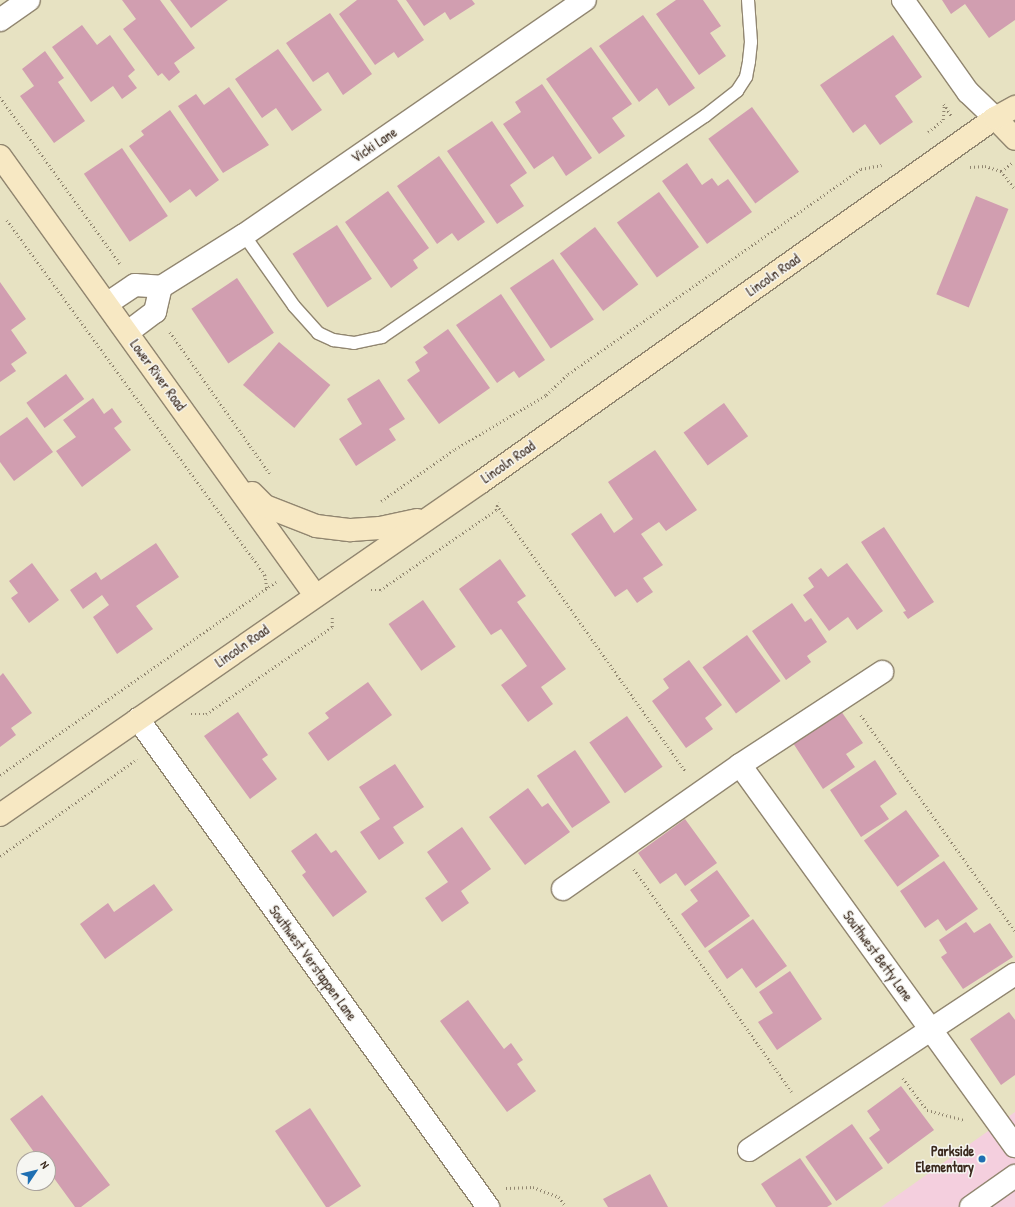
<!DOCTYPE html>
<style>
body{margin:0}
#map{position:relative;width:1015px;height:1207px;overflow:hidden;background:#e7e2c2;font-family:"Patrick Hand",sans-serif}
div>[style]{position:absolute}
.built>*{inset:0;background:#f4cfde}
.building>*{inset:0;background:#d19eb0;transform-origin:0 0}
.path>*{height:2.5px;margin-top:-1.25px;transform-origin:0;background:repeating-linear-gradient(90deg,#918670 0 1px,transparent 0 4px)}
.roads{filter:drop-shadow(1px 0 #918670) drop-shadow(-1px 0 #918670) drop-shadow(0 1px #918670) drop-shadow(0 -1px #918670)}
.lane>*{height:12px;margin:-6px;padding:0 6px;transform-origin:6px;border-radius:6px;background:#fff}
.street>*{height:22px;margin:-11px;padding:0 11px;transform-origin:11px;border-radius:11px;background:#fff}
.secondary>*{height:22px;margin:-11px;padding:0 11px;transform-origin:11px;border-radius:11px;background:#f7e8c3}
.dots>*{width:11px;height:11px;translate:-50% -50%;box-sizing:border-box;border:2px solid #f6f6f2;border-radius:50%}
span{translate:-50% -50%;white-space:nowrap;text-align:center;line-height:1.15;-webkit-text-stroke:3px #f6f6f2;paint-order:stroke}
.street-label{font-size:14px;color:#3b2a1e}
.poi-label{font-size:14px;color:#3b2a1e;font-weight:700}
.right{translate:-100% -50%;text-align:right}
.north{position:absolute;left:16px;top:1151px;width:40px;height:40px;box-sizing:border-box;background:#f6f6f2;border:1px solid #aba49d;border-radius:50%;rotate:55deg;font-size:11px;font-weight:700;line-height:16px;text-align:center;color:#3b2a1e}
.north::after{content:'';display:block;margin:auto;width:14px;height:18px;background:#1f6fb2;clip-path:polygon(50% 0,100% 100%,50% 72%,0 100%)}
</style>
<div id="map">
<div class="built">
<i style="clip-path:polygon(1015px 1112px,1015px 1207px,881px 1207px)"></i>
</div>
<div class="building">
<i style="clip-path:polygon(122px 0,160px 0,195px 48px,174px 63px,180px 72px,169px 81px,162px 73px,158px 76px,123px 29px,136px 19px)"></i>
<i style="clip-path:polygon(170px 0,228px 0,191px 28px)"></i>
<i style="clip-path:polygon(357px 0,397px 0,424px 40px,398px 58px,394px 52px,375px 65px,339px 14px)"></i>
<i style="clip-path:polygon(406px 0,472px 0,475px 4px,450px 20px,445px 12px,424px 26px)"></i>
<i style="clip-path:polygon(676px 0,703px 0,721px 26px,710px 33px,726px 56px,699px 75px,656px 14px)"></i>
<i style="clip-path:polygon(942px 0,1015px 0,1015px 20px,989px 38px,965px 4px,951px 14px)"></i>
<i style="clip-path:polygon(330px 13px,372px 74px,343px 95px,328px 72px,313px 82px,286px 43px)"></i>
<i style="clip-path:polygon(643px 15px,695px 88px,669px 106px,657px 88px,639px 102px,599px 46px)"></i>
<i style="clip-path:polygon(82px 25px,97px 45px,110px 35px,135px 70px,128px 76px,137px 88px,122px 99px,113px 86px,91px 102px,52px 47px)"></i>
<i style="clip-path:polygon(893px 35px,922px 77px,895px 96px,913px 122px,880px 145px,865px 124px,853px 133px,820px 85px)"></i>
<i style="clip-path:polygon(591px 47px,632px 104px,612px 118px,625px 136px,599px 154px,546px 79px)"></i>
<i style="clip-path:polygon(278px 49px,322px 110px,292px 131px,276px 108px,262px 118px,235px 79px)"></i>
<i style="clip-path:polygon(45px 51px,64px 78px,58px 82px,85px 121px,54px 143px,20px 96px,34px 86px,22px 69px)"></i>
<i style="clip-path:polygon(542px 84px,592px 158px,566px 176px,553px 156px,534px 169px,503px 124px,521px 112px,515px 102px)"></i>
<i style="clip-path:polygon(229px 87px,269px 145px,223px 173px,178px 106px,196px 94px,204px 105px)"></i>
<i style="left:752px;top:107px;width:80px;height:54px;rotate:54deg"></i>
<i style="clip-path:polygon(170px 110px,219px 180px,196px 197px,190px 189px,170px 203px,129px 146px,144px 135px,141px 131px)"></i>
<i style="clip-path:polygon(492px 121px,527px 173px,510px 185px,524px 206px,497px 224px,447px 151px)"></i>
<i style="left:122px;top:148px;width:82px;height:46px;rotate:56deg"></i>
<i style="clip-path:polygon(439px 156px,485px 222px,458px 241px,452px 233px,437px 244px,397px 186px)"></i>
<i style="clip-path:polygon(687px 163px,702px 185px,712px 178px,718px 186px,728px 179px,752px 212px,707px 244px,662px 181px)"></i>
<i style="clip-path:polygon(388px 191px,429px 248px,413px 260px,418px 268px,391px 288px,345px 222px)"></i>
<i style="left:659px;top:192px;width:68px;height:52px;rotate:54deg"></i>
<i style="left:976px;top:196px;width:35px;height:106px;rotate:22deg"></i>
<i style="left:337px;top:225px;width:64px;height:53px;rotate:57deg"></i>
<i style="left:595px;top:227px;width:72px;height:44px;rotate:53deg"></i>
<i style="left:553px;top:259px;width:73px;height:52px;rotate:56deg"></i>
<i style="left:237px;top:278px;width:66px;height:55px;rotate:56deg"></i>
<i style="clip-path:polygon(0 282px,26px 319px,11px 330px,27px 353px,11px 364px,16px 371px,0 382px)"></i>
<i style="clip-path:polygon(501px 294px,545px 360px,519px 378px,514px 371px,497px 383px,456px 325px)"></i>
<i style="clip-path:polygon(448px 329px,490px 388px,439px 424px,407px 380px,420px 371px,415px 362px,428px 353px,423px 347px)"></i>
<i style="left:279px;top:342px;width:67px;height:56px;rotate:40deg"></i>
<i style="left:66px;top:374px;width:31px;height:49px;rotate:54deg"></i>
<i style="clip-path:polygon(379px 379px,405px 419px,389px 429px,396px 440px,356px 466px,339px 439px,362px 424px,347px 399px)"></i>
<i style="clip-path:polygon(93px 398px,104px 414px,112px 408px,122px 422px,114px 428px,131px 450px,82px 487px,56px 451px,76px 437px,63px 420px)"></i>
<i style="left:724px;top:403px;width:41px;height:50px;rotate:54deg"></i>
<i style="clip-path:polygon(27px 417px,53px 452px,14px 481px,0 462px,0 436px)"></i>
<i style="clip-path:polygon(655px 450px,697px 510px,666px 531px,659px 522px,641px 534px,663px 565px,643px 578px,653px 592px,637px 603px,627px 589px,615px 597px,571px 534px,601px 513px,614px 533px,633px 519px,608px 482px)"></i>
<i style="clip-path:polygon(884px 527px,934px 602px,908px 619px,903px 612px,906px 611px,861px 542px)"></i>
<i style="clip-path:polygon(156px 543px,179px 577px,136px 606px,153px 629px,117px 654px,93px 617px,109px 605px,102px 595px,83px 609px,70px 590px,96px 572px,101px 580px)"></i>
<i style="clip-path:polygon(500px 559px,526px 596px,517px 602px,566px 669px,541px 687px,553px 704px,528px 722px,501px 685px,527px 666px,501px 629px,491px 635px,459px 589px)"></i>
<i style="clip-path:polygon(32px 563px,59px 600px,29px 623px,11px 598px,18px 593px,9px 581px)"></i>
<i style="clip-path:polygon(847px 563px,883px 611px,857px 630px,848px 617px,829px 631px,803px 595px,814px 587px,808px 578px,821px 568px,828px 577px)"></i>
<i style="left:423px;top:600px;width:57px;height:42px;rotate:55deg"></i>
<i style="clip-path:polygon(792px 603px,805px 622px,811px 618px,827px 642px,807px 656px,811px 662px,786px 680px,752px 631px)"></i>
<i style="left:747px;top:635px;width:57px;height:55px;rotate:54deg"></i>
<i style="clip-path:polygon(689px 660px,722px 705px,705px 718px,713px 729px,686px 748px,652px 701px,669px 688px,663px 679px)"></i>
<i style="clip-path:polygon(3px 673px,32px 713px,11px 728px,16px 735px,0 747px,0 676px)"></i>
<i style="clip-path:polygon(368px 682px,392px 715px,328px 761px,308px 733px,329px 718px,325px 713px)"></i>
<i style="clip-path:polygon(841px 711px,863px 743px,846px 754px,855px 767px,823px 789px,793px 743px)"></i>
<i style="clip-path:polygon(238px 712px,268px 755px,262px 759px,277px 779px,250px 799px,204px 736px)"></i>
<i style="left:627px;top:716px;width:62px;height:46px;rotate:55deg"></i>
<i style="left:575px;top:750px;width:63px;height:46px;rotate:56deg"></i>
<i style="clip-path:polygon(875px 760px,897px 794px,880px 806px,889px 819px,861px 837px,830px 790px)"></i>
<i style="clip-path:polygon(395px 764px,424px 807px,393px 827px,404px 843px,379px 860px,360px 832px,380px 819px,359px 787px)"></i>
<i style="clip-path:polygon(528px 788px,542px 807px,548px 803px,570px 832px,525px 865px,489px 817px)"></i>
<i style="left:906px;top:810px;width:57px;height:52px;rotate:54deg"></i>
<i style="clip-path:polygon(685px 819px,717px 863px,685px 886px,676px 873px,660px 884px,638px 853px)"></i>
<i style="clip-path:polygon(462px 827px,491px 869px,461px 891px,469px 903px,442px 922px,425px 898px,448px 882px,427px 852px)"></i>
<i style="clip-path:polygon(316px 833px,331px 853px,336px 850px,367px 892px,333px 917px,302px 875px,306px 872px,291px 851px)"></i>
<i style="clip-path:polygon(944px 861px,978px 909px,946px 931px,938px 919px,925px 928px,900px 891px)"></i>
<i style="clip-path:polygon(717px 870px,750px 916px,705px 948px,681px 914px,698px 901px,690px 890px)"></i>
<i style="clip-path:polygon(154px 884px,173px 910px,105px 959px,80px 924px,108px 903px,114px 912px)"></i>
<i style="clip-path:polygon(753px 919px,787px 966px,756px 988px,742px 968px,727px 979px,708px 951px)"></i>
<i style="clip-path:polygon(966px 922px,974px 933px,990px 923px,1013px 957px,963px 989px,941px 957px,947px 953px,939px 940px)"></i>
<i style="clip-path:polygon(790px 971px,822px 1019px,777px 1050px,758px 1022px,773px 1013px,759px 992px)"></i>
<i style="clip-path:polygon(468px 1000px,504px 1049px,511px 1043px,523px 1060px,517px 1064px,536px 1091px,507px 1112px,440px 1021px)"></i>
<i style="clip-path:polygon(1009px 1012px,1015px 1020px,1015px 1075px,1001px 1085px,970px 1039px)"></i>
<i style="clip-path:polygon(901px 1086px,934px 1130px,888px 1164px,869px 1138px,880px 1130px,867px 1111px)"></i>
<i style="clip-path:polygon(42px 1095px,110px 1185px,81px 1207px,75px 1207px,48px 1170px,48px 1159px,39px 1159px,10px 1119px)"></i>
<i style="clip-path:polygon(310px 1108px,361px 1186px,329px 1207px,326px 1207px,275px 1131px)"></i>
<i style="left:852px;top:1124px;width:54px;height:57px;rotate:55deg"></i>
<i style="clip-path:polygon(800px 1158px,832px 1204px,827px 1207px,776px 1207px,761px 1184px)"></i>
<i style="clip-path:polygon(650px 1174px,668px 1207px,608px 1207px,603px 1199px)"></i>
</div>
<div class="path">
<i style="left:0;top:97px;width:207px;rotate:54.2deg"></i>
<i style="left:928px;top:132px;width:19px;rotate:-39deg"></i>
<i style="left:943px;top:120px;width:16px;rotate:-86deg"></i>
<i style="left:944px;top:104px;width:15px;rotate:58deg"></i>
<i style="left:970px;top:167px;width:15px;rotate:-4deg"></i>
<i style="left:985px;top:166px;width:17px;rotate:17deg"></i>
<i style="left:1001px;top:171px;width:23px;rotate:52deg"></i>
<i style="left:1001px;top:171px;width:14px;rotate:-36deg"></i>
<i style="left:7px;top:220px;width:418px;rotate:54deg"></i>
<i style="left:253px;top:558px;width:21px;rotate:55deg"></i>
<i style="left:265px;top:575px;width:13px;rotate:81deg"></i>
<i style="left:170px;top:332px;width:175px;rotate:54.8deg"></i>
<i style="left:381px;top:501px;width:90px;rotate:-35.1deg"></i>
<i style="left:455px;top:449px;width:106px;rotate:-30.7deg"></i>
<i style="left:546px;top:395px;width:30px;rotate:-44deg"></i>
<i style="left:568px;top:374px;width:358px;rotate:-35deg"></i>
<i style="left:861px;top:169px;width:21px;rotate:-11deg"></i>
<i style="left:497px;top:505px;width:327px;rotate:54.7deg"></i>
<i style="left:371px;top:590px;width:9px"></i>
<i style="left:380px;top:590px;width:141px;rotate:-34.6deg"></i>
<i style="left:496px;top:510px;width:8px;rotate:-76deg"></i>
<i style="left:191px;top:714px;width:15px"></i>
<i style="left:206px;top:714px;width:153px;rotate:-34.6deg"></i>
<i style="left:332px;top:627px;width:11px;rotate:-90deg"></i>
<i style="left:861px;top:715px;width:265px;rotate:54.5deg"></i>
<i style="left:0;top:775px;width:337px;rotate:-35deg"></i>
<i style="left:0;top:856px;width:168px;rotate:-35.3deg"></i>
<i style="left:634px;top:869px;width:273px;rotate:54.7deg"></i>
<i style="left:903px;top:1078px;width:40px;rotate:53deg"></i>
<i style="left:927px;top:1110px;width:39px;rotate:15deg"></i>
<i style="left:506px;top:1188px;width:27px;rotate:-2deg"></i>
<i style="left:533px;top:1187px;width:28px;rotate:21deg"></i>
<i style="left:559px;top:1197px;width:12px;rotate:55deg"></i>
</div>
<div class="roads">
<div class="lane">
<i style="left:244px;top:235px;width:87px;rotate:54.8deg"></i>
<i style="left:294px;top:306px;width:36px;rotate:48deg"></i>
<i style="left:318px;top:333px;width:17px;rotate:25deg"></i>
<i style="left:333px;top:340px;width:21px;rotate:8deg"></i>
<i style="left:354px;top:343px;width:29px;rotate:-12deg"></i>
<i style="left:382px;top:337px;width:391px;rotate:-34.4deg"></i>
<i style="left:705px;top:116px;width:41px;rotate:-38deg"></i>
<i style="left:737px;top:91px;width:17px;rotate:-57deg"></i>
<i style="left:746px;top:77px;width:16px;rotate:-79deg"></i>
<i style="left:749px;top:61px;width:19px;rotate:-84deg"></i>
<i style="left:751px;top:42px;width:42px;rotate:-94.1deg"></i>
</div>
<div class="street">
<i style="left:903px;top:0;width:113px;rotate:54.8deg"></i>
<i style="left:968px;top:92px;width:37px;rotate:44deg"></i>
<i style="left:0;top:20px;width:35px;rotate:-35deg"></i>
<i style="left:108px;top:303px;width:32px;rotate:-34deg"></i>
<i style="left:135px;top:285px;width:26px;rotate:4deg"></i>
<i style="left:161px;top:287px;width:98px;rotate:-32.1deg"></i>
<i style="left:244px;top:235px;width:414px;rotate:-34.6deg"></i>
<i style="left:128px;top:332px;width:34px;rotate:-37deg"></i>
<i style="left:155px;top:312px;width:26px;rotate:-77deg"></i>
<i style="left:138px;top:719px;width:601px;rotate:54.35deg"></i>
<i style="left:740px;top:765px;width:470px;rotate:54.2deg"></i>
<i style="left:563px;top:889px;width:216px;rotate:-35deg"></i>
<i style="left:740px;top:765px;width:170px;rotate:-33.2deg"></i>
<i style="left:749px;top:1150px;width:319px;rotate:-33.5deg"></i>
<i style="left:971px;top:1207px;width:54px;rotate:-35.2deg"></i>
</div>
<div class="secondary">
<i style="left:995px;top:118px;width:29px;rotate:46deg"></i>
<i style="left:0;top:156px;width:540px;rotate:54.34deg"></i>
<i style="left:252px;top:493px;width:18px;rotate:45deg"></i>
<i style="left:265px;top:506px;width:55px;rotate:21.4deg"></i>
<i style="left:316px;top:526px;width:35px;rotate:7deg"></i>
<i style="left:351px;top:530px;width:29px;rotate:-4deg"></i>
<i style="left:380px;top:528px;width:38px;rotate:-12deg"></i>
<i style="left:0;top:815px;width:585px;rotate:-34.7deg"></i>
<i style="left:481px;top:482px;width:630px;rotate:-35.31deg"></i>
<i style="left:995px;top:118px;width:23px;rotate:-29deg"></i>
</div>
</div>
<div class="dots">
<i style="left:982px;top:1159px;background:#1f6fb2"></i>
</div>
<div class="street-label">
<span style="left:374px;top:145px;rotate:-34deg">Vicki Lane</span>
<span style="left:773px;top:275px;rotate:-35deg">Lincoln Road</span>
<span style="left:158px;top:375px;rotate:54deg">Lower River Road</span>
<span style="left:508px;top:462px;rotate:-35deg">Lincoln Road</span>
<span style="left:242px;top:646px;rotate:-35deg">Lincoln Road</span>
<span style="left:878px;top:956px;rotate:54deg">Southwest Betty Lane</span>
<span style="left:313px;top:963px;rotate:54deg">Southwest Verstappen Lane</span>
</div>
<div class="poi-label">
<span class="right" style="left:974px;top:1159px">Parkside<br>Elementary</span>
</div>
<div class="north">N</div>
</div>
